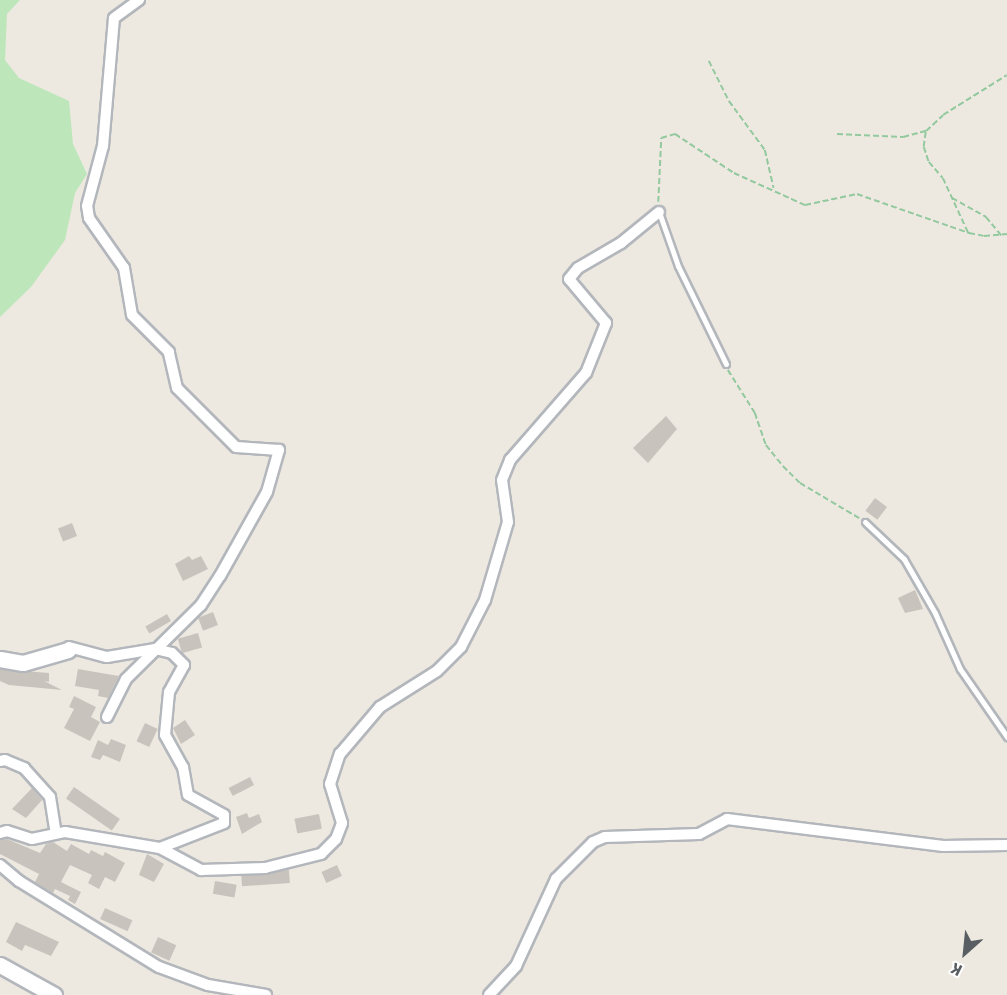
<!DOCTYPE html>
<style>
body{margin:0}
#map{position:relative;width:1007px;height:995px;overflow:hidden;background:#ede9e0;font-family:Signika,sans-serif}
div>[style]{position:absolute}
.green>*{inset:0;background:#bde7ba}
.building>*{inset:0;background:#c8c4bd;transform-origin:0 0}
.path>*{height:1.5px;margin-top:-0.75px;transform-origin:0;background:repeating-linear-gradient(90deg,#93c99e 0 6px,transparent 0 9px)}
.roads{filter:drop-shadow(2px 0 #b3b7bc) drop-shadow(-2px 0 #b3b7bc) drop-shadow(0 2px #b3b7bc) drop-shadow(0 -2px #b3b7bc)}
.lane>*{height:5px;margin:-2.5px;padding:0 2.5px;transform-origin:2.5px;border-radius:2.5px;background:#fff}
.street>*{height:10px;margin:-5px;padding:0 5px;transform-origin:5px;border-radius:5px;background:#fff}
.secondary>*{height:15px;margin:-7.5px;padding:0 7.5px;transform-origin:7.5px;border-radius:7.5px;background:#fff}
span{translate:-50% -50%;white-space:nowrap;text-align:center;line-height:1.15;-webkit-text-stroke:4.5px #fff;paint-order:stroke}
.north{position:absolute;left:935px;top:923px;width:60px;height:60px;-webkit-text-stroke:4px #fff;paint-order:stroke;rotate:207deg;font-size:16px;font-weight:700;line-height:24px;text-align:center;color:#595e62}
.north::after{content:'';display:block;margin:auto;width:21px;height:27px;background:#595e62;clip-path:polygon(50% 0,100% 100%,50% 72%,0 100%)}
</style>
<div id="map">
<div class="green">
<i style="clip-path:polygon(0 0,20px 0,7px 14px,5px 60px,19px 78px,69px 101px,73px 144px,87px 174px,75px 193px,65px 240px,31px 287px,0 317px)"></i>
</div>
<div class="building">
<i style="clip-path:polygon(666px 416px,677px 429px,648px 463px,633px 448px)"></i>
<i style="left:875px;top:498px;width:15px;height:16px;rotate:37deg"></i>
<i style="left:72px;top:523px;width:14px;height:15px;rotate:69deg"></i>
<i style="clip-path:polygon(189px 556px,192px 560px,201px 556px,208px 569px,183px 581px,175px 564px)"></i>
<i style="clip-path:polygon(915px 590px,923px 609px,905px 613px,898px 598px)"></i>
<i style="left:213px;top:612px;width:14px;height:16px;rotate:69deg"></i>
<i style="left:167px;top:614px;width:8px;height:25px;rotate:60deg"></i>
<i style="left:198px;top:633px;width:15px;height:21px;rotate:74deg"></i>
<i style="clip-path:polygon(0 669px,49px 673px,49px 682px,44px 681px,62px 690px,9px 685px,0 681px)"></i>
<i style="clip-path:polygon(78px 669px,101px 673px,119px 676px,108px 698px,98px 696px,99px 690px,75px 686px)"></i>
<i style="clip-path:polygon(74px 696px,96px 707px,91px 717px,100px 722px,90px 741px,64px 728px,74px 709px,69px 707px)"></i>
<i style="clip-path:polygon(185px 720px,195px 735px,181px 744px,173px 728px)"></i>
<i style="left:145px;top:723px;width:14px;height:20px;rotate:25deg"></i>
<i style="clip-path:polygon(111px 739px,126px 745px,120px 762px,103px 755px,100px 760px,91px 757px,98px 740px,108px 745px)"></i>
<i style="left:250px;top:777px;width:9px;height:24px;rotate:63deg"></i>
<i style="left:74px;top:787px;width:56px;height:14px;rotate:35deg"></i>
<i style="clip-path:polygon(32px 788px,42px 800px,26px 818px,12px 809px)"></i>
<i style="clip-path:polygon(247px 813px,249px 818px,259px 814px,262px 822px,242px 834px,236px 817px)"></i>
<i style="left:319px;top:814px;width:15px;height:25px;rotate:79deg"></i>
<i style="clip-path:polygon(7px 839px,40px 853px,46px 844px,53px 842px,67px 851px,71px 844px,89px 854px,91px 850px,103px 856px,105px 852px,125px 863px,115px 882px,105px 877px,99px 889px,88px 883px,92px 875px,70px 865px,61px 882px,81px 892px,75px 904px,68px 900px,70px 896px,55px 889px,53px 893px,35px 882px,39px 874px,0 854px,0 840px)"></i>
<i style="clip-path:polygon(147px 854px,164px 864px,154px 882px,139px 875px)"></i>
<i style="left:337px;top:865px;width:12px;height:17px;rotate:66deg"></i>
<i style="left:289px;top:870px;width:13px;height:48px;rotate:86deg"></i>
<i style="left:215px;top:881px;width:22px;height:13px;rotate:10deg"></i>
<i style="left:105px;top:908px;width:30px;height:12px;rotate:24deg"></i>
<i style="clip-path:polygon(16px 922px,59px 942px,51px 956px,25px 945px,22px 951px,6px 942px)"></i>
<i style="left:158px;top:937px;width:20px;height:17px;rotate:24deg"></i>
</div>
<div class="path">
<i style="left:709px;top:61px;width:45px;rotate:63.4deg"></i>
<i style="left:729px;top:101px;width:61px;rotate:53.7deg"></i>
<i style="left:765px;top:150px;width:39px;rotate:77deg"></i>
<i style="left:926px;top:132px;width:15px;rotate:98deg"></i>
<i style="left:924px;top:147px;width:16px;rotate:72deg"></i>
<i style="left:929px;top:162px;width:21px;rotate:49deg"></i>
<i style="left:943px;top:178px;width:60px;rotate:65.2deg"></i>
<i style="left:837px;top:134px;width:66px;rotate:2.6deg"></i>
<i style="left:903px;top:137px;width:24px;rotate:-15deg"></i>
<i style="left:926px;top:131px;width:23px;rotate:-43deg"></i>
<i style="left:943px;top:115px;width:75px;rotate:-32deg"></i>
<i style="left:952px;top:198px;width:39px;rotate:29deg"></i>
<i style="left:986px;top:217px;width:25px;rotate:50deg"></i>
<i style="left:658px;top:202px;width:64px;rotate:-87.3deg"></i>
<i style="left:661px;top:138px;width:15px;rotate:-16deg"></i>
<i style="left:675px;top:134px;width:71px;rotate:33.5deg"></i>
<i style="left:734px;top:173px;width:78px;rotate:24.3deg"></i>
<i style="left:805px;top:205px;width:53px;rotate:-11.9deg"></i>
<i style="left:857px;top:194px;width:119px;rotate:19.2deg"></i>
<i style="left:969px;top:233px;width:15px;rotate:11deg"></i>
<i style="left:984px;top:236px;width:23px;rotate:-5deg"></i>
<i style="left:728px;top:370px;width:51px;rotate:57.9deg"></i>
<i style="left:755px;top:413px;width:34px;rotate:71deg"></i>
<i style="left:766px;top:445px;width:27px;rotate:51deg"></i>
<i style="left:783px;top:466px;width:24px;rotate:45deg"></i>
<i style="left:800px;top:483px;width:69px;rotate:30.7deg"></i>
</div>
<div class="roads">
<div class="lane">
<i style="left:659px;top:212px;width:57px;rotate:70.6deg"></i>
<i style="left:678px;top:266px;width:109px;rotate:63.9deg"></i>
<i style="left:865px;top:522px;width:54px;rotate:43.5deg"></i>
<i style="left:904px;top:559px;width:62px;rotate:60.1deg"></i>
<i style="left:935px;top:613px;width:61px;rotate:65.9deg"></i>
<i style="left:960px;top:669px;width:83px;rotate:55.3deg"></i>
</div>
<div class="street">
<i style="left:68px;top:650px;width:3px;rotate:-72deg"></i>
<i style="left:69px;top:647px;width:39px;rotate:15deg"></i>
<i style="left:107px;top:657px;width:49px;rotate:-9.5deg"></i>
<i style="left:155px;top:649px;width:17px;rotate:13deg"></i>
<i style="left:172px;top:653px;width:17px;rotate:45deg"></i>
<i style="left:184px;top:665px;width:31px;rotate:119deg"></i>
<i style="left:169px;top:692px;width:43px;rotate:95.3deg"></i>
<i style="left:165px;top:735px;width:37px;rotate:61deg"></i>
<i style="left:183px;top:767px;width:28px;rotate:80deg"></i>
<i style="left:188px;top:795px;width:41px;rotate:29.1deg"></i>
<i style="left:224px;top:815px;width:8px;rotate:90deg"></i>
<i style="left:224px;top:823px;width:69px;rotate:158.7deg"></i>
<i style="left:107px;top:717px;width:42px;rotate:-63.4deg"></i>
<i style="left:126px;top:679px;width:105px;rotate:-44.6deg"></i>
<i style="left:201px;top:605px;width:35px;rotate:-57deg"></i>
<i style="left:220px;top:576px;width:96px;rotate:-60.8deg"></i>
<i style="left:267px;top:492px;width:44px;rotate:-74.1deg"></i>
<i style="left:279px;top:450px;width:43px;rotate:-176deg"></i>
<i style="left:236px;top:447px;width:83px;rotate:-135deg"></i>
<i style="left:177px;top:388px;width:37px;rotate:-103deg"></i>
<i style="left:169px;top:352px;width:52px;rotate:-135deg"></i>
<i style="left:132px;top:315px;width:48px;rotate:-99.7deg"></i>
<i style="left:124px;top:268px;width:61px;rotate:-125deg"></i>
<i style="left:89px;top:218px;width:12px;rotate:-99deg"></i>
<i style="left:87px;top:206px;width:62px;rotate:-75.1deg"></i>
<i style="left:103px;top:146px;width:128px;rotate:-85.1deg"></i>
<i style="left:114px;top:18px;width:31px;rotate:-36deg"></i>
<i style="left:0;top:761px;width:5px;rotate:-11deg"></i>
<i style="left:5px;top:760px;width:21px;rotate:23deg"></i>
<i style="left:24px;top:768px;width:39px;rotate:48deg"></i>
<i style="left:50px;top:797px;width:36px;rotate:81deg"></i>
<i style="left:0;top:833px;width:7px;rotate:-16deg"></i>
<i style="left:7px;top:831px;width:26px;rotate:18deg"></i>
<i style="left:32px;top:839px;width:34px;rotate:-12deg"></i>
<i style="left:65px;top:832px;width:96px;rotate:9.6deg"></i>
<i style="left:160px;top:848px;width:47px;rotate:28.2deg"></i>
<i style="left:201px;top:870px;width:64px;rotate:-1.8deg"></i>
<i style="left:265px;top:868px;width:58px;rotate:-14deg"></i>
<i style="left:321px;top:854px;width:21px;rotate:-45deg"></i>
<i style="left:336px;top:839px;width:17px;rotate:-69deg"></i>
<i style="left:342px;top:823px;width:41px;rotate:-107.1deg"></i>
<i style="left:330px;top:784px;width:32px;rotate:-72deg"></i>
<i style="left:340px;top:754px;width:62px;rotate:-49.6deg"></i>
<i style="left:380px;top:707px;width:67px;rotate:-32.3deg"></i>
<i style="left:437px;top:671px;width:34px;rotate:-45deg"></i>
<i style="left:461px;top:647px;width:53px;rotate:-62.9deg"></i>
<i style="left:485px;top:600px;width:81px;rotate:-73.6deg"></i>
<i style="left:508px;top:522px;width:42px;rotate:-98.1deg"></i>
<i style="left:502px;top:480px;width:22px;rotate:-68deg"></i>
<i style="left:510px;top:460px;width:116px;rotate:-48.9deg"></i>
<i style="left:586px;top:373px;width:54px;rotate:-68.2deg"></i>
<i style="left:606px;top:323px;width:57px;rotate:-130.1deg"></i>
<i style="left:569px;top:279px;width:14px;rotate:-51deg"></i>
<i style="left:578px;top:268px;width:50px;rotate:-30.2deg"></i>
<i style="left:621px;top:243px;width:49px;rotate:-39.2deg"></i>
<i style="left:0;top:865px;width:25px;rotate:40deg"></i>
<i style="left:19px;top:881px;width:164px;rotate:31.6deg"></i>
<i style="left:159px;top:967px;width:52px;rotate:20.2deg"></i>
<i style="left:208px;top:985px;width:59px;rotate:9.8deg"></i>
<i style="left:489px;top:995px;width:40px;rotate:-47deg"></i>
<i style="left:516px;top:966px;width:96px;rotate:-65.3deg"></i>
<i style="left:556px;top:879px;width:52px;rotate:-45deg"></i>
<i style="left:593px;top:842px;width:13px;rotate:-23deg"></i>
<i style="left:605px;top:837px;width:94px;rotate:-1.8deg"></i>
<i style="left:699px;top:834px;width:32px;rotate:-28deg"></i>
<i style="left:727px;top:819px;width:218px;rotate:7.1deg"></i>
<i style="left:943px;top:846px;width:64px;rotate:-0.9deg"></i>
</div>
<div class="secondary">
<i style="left:0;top:659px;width:23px;rotate:10deg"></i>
<i style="left:23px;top:663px;width:47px;rotate:-16.1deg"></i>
<i style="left:0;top:965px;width:62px;rotate:29.1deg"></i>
</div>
</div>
<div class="north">K</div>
</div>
